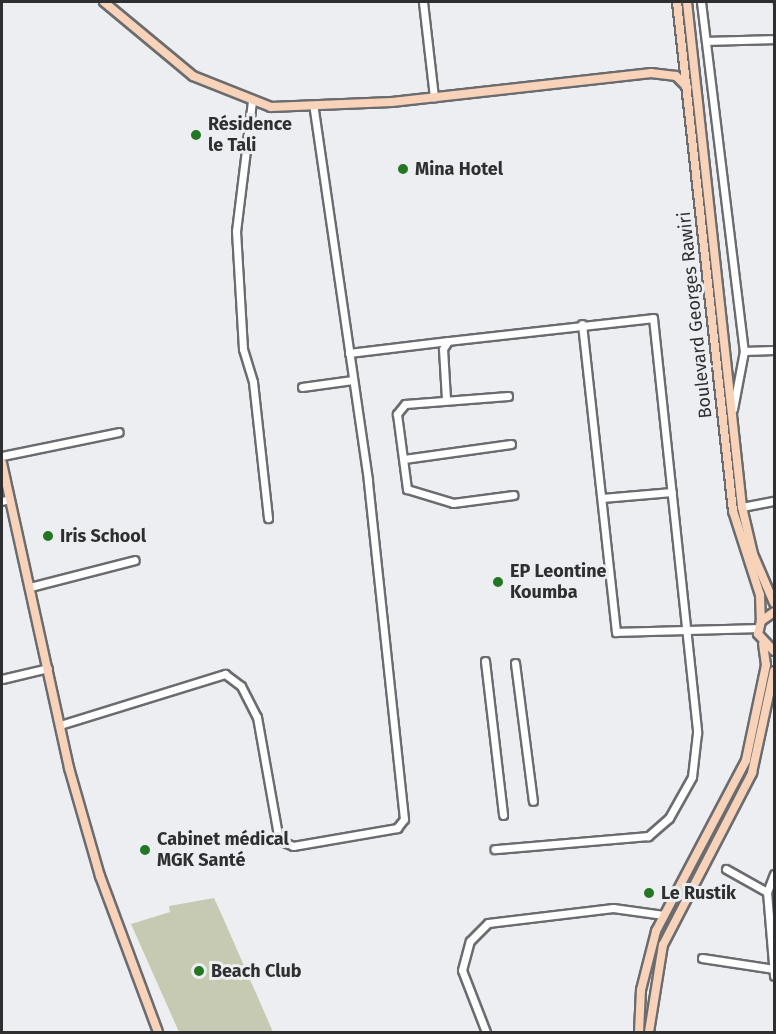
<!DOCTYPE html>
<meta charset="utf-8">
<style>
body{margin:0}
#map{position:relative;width:776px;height:1034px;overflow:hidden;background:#eceef1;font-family:"Fira Sans",sans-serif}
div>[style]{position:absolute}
.green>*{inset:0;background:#c7cab2}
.stream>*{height:2px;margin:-1px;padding:0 1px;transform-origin:1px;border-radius:1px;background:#8eb0bd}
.roads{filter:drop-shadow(2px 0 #6a6c6f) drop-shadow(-2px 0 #6a6c6f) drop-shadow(0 2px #6a6c6f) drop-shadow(0 -2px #6a6c6f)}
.minor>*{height:7px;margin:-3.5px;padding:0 3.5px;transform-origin:3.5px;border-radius:3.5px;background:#fff}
.major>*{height:8px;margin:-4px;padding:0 4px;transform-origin:4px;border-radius:4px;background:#f9d3b9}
.dots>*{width:16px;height:16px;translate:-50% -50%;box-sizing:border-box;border:3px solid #eceef1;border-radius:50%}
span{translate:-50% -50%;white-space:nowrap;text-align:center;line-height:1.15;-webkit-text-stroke:6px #eceef1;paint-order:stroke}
.poi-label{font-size:18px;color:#2e2f30;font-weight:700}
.left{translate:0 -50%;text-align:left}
.street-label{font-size:18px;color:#2e2f30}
.frame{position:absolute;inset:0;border:3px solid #2e2f30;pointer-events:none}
</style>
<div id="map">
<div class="green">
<i style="clip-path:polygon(214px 898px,224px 920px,273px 1032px,179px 1032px,131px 924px,170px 912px,169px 906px)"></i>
</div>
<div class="stream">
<i style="left:773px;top:2px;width:4px;rotate:76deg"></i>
</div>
<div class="roads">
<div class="minor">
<i style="left:423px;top:2px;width:96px;rotate:83.4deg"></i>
<i style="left:701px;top:2px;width:352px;rotate:83deg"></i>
<i style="left:744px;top:351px;width:59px;rotate:100.7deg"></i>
<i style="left:707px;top:41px;width:67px;rotate:-1.7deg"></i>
<i style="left:252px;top:101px;width:131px;rotate:97deg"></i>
<i style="left:236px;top:231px;width:118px;rotate:86.6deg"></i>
<i style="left:243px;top:349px;width:34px;rotate:73deg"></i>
<i style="left:253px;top:382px;width:137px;rotate:83.7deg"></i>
<i style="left:582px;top:324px;width:310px;rotate:83.7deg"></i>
<i style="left:616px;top:632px;width:142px;rotate:-1.6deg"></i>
<i style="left:744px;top:351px;width:30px;rotate:-2deg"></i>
<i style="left:349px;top:353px;width:100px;rotate:-6.9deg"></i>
<i style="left:302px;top:387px;width:51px;rotate:-7.8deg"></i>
<i style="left:508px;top:396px;width:103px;rotate:175.6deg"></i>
<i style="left:405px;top:404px;width:13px;rotate:129deg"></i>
<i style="left:397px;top:414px;width:76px;rotate:82.4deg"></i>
<i style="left:407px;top:489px;width:48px;rotate:16.9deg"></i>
<i style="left:453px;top:503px;width:61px;rotate:-7.6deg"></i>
<i style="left:446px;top:399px;width:50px;rotate:-93.4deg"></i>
<i style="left:443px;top:349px;width:9px;rotate:-58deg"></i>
<i style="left:448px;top:341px;width:206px;rotate:-6.4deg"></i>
<i style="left:653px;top:318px;width:417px;rotate:83.9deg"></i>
<i style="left:697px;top:733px;width:44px;rotate:96.5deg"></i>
<i style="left:692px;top:777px;width:47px;rotate:119.3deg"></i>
<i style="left:669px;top:818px;width:28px;rotate:139deg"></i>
<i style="left:648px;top:836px;width:154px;rotate:175.1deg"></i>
<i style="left:2px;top:456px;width:119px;rotate:-11.6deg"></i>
<i style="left:404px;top:459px;width:108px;rotate:-8deg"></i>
<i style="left:602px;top:498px;width:70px;rotate:-4.9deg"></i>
<i style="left:2px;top:501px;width:7px;rotate:-16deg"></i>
<i style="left:742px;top:507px;width:33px;rotate:-11deg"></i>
<i style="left:30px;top:587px;width:108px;rotate:-14.4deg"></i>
<i style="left:485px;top:661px;width:155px;rotate:83.3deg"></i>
<i style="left:515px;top:663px;width:139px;rotate:82.6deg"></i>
<i style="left:2px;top:679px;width:47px;rotate:-13.4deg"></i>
<i style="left:60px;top:725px;width:173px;rotate:-17.2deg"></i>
<i style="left:225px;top:674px;width:20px;rotate:37deg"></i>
<i style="left:241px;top:686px;width:35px;rotate:63deg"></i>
<i style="left:257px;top:717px;width:125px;rotate:79.9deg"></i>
<i style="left:279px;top:840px;width:15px;rotate:23deg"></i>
<i style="left:293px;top:846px;width:106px;rotate:-9.8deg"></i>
<i style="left:397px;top:828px;width:11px;rotate:-52deg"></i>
<i style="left:404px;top:819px;width:341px;rotate:-96.1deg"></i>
<i style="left:368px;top:480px;width:376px;rotate:-98.3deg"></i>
<i style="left:726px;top:869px;width:47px;rotate:29.3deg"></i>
<i style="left:774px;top:874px;width:19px;rotate:111deg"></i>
<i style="left:767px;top:892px;width:84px;rotate:85.2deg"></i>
<i style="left:702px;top:958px;width:73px;rotate:8.7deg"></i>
<i style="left:486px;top:1032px;width:66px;rotate:-111.2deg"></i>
<i style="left:462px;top:970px;width:30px;rotate:-75deg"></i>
<i style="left:470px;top:941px;width:25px;rotate:-45deg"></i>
<i style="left:488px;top:923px;width:126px;rotate:-6.8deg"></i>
<i style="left:613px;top:908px;width:51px;rotate:7.8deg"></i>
</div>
<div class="major">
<i style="left:104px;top:2px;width:116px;rotate:39.7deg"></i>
<i style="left:193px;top:76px;width:84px;rotate:21.7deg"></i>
<i style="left:271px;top:107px;width:121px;rotate:-2.4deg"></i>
<i style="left:392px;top:102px;width:261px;rotate:-6.4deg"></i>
<i style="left:651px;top:73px;width:25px;rotate:7deg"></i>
<i style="left:676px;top:76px;width:16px;rotate:45deg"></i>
<i style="left:677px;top:2px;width:512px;rotate:83.72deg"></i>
<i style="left:733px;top:511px;width:88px;rotate:72.2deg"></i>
<i style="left:760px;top:595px;width:26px;rotate:88deg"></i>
<i style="left:687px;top:2px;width:508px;rotate:83.78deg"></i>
<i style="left:742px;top:507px;width:48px;rotate:76.8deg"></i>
<i style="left:753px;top:554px;width:53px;rotate:66.8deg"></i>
<i style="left:2px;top:463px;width:312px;rotate:77.6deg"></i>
<i style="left:69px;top:768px;width:112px;rotate:74deg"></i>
<i style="left:100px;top:876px;width:166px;rotate:69.6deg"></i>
<i style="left:774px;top:612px;width:16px;rotate:145deg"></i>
<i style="left:761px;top:621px;width:13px;rotate:103deg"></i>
<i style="left:758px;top:634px;width:23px;rotate:47deg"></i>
<i style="left:639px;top:1032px;width:42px;rotate:-87.3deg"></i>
<i style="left:641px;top:990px;width:61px;rotate:-75.7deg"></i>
<i style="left:656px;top:931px;width:193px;rotate:-62.2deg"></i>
<i style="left:746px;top:760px;width:97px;rotate:-78.1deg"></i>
<i style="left:766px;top:665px;width:21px;rotate:-98deg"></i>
<i style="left:649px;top:1032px;width:88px;rotate:-80.9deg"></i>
<i style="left:663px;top:945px;width:194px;rotate:-62.6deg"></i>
<i style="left:752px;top:773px;width:104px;rotate:-77.8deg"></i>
</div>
</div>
<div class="dots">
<i style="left:196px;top:135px;background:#237722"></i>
<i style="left:403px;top:169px;background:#237722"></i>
<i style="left:48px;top:536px;background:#237722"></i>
<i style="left:498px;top:582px;background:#237722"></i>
<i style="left:145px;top:850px;background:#237722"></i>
<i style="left:649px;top:893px;background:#237722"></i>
<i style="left:199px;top:971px;background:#237722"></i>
</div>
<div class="poi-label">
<span class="left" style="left:208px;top:135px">Résidence<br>le Tali</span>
<span class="left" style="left:415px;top:169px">Mina Hotel</span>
<span class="left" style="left:60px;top:536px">Iris School</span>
<span class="left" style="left:510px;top:582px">EP Leontine<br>Koumba</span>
<span class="left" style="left:157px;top:850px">Cabinet médical<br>MGK Santé</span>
<span class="left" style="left:661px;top:893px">Le Rustik</span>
<span class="left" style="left:211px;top:971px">Beach Club</span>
</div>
<div class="street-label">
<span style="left:695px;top:315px;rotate:-96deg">Boulevard Georges Rawiri</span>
</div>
<div class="frame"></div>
</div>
